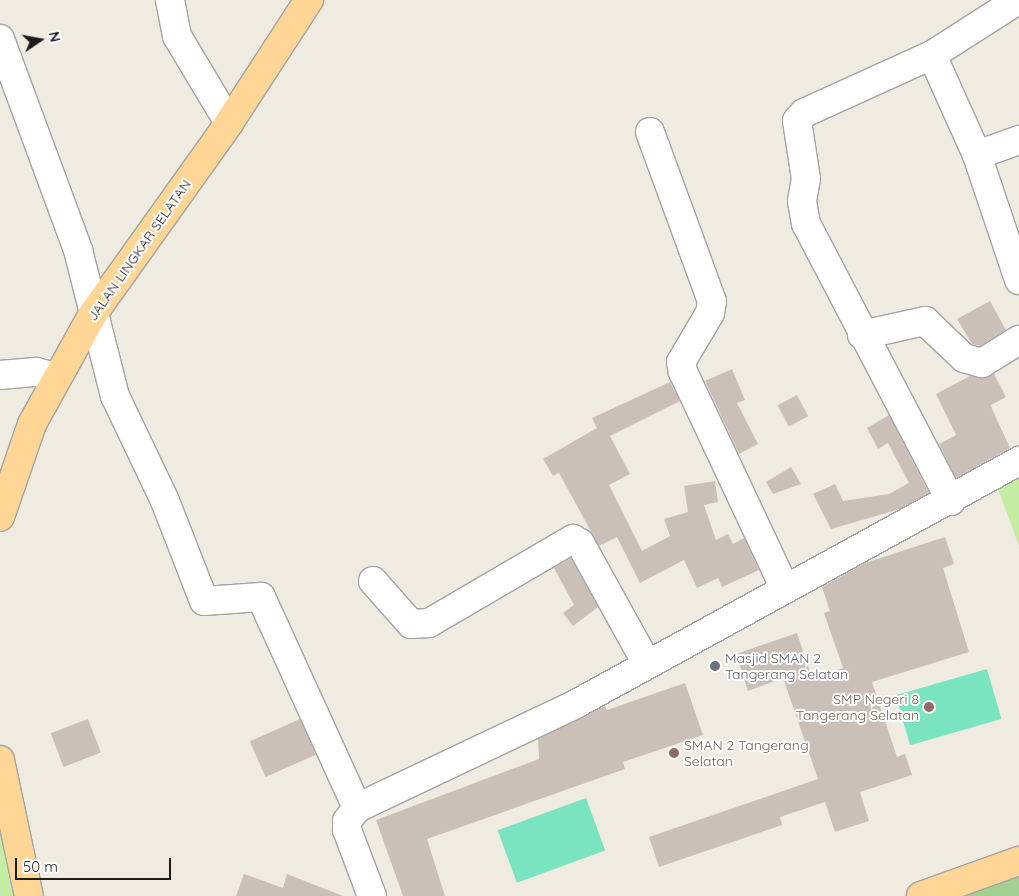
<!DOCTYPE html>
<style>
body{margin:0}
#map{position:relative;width:1019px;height:896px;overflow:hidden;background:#efebe1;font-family:Quicksand,sans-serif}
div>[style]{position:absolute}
.grass>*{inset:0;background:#c4eda3}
.forest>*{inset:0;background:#a3d193}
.pitch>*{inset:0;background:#79e4bf;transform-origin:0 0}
.building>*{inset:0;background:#cbc0b7;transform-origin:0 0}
.roads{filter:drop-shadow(1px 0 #a3a3a3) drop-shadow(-1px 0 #a3a3a3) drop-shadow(0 1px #a3a3a3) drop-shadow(0 -1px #a3a3a3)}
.minor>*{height:28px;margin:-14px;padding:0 14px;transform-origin:14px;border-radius:14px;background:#fff}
.major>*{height:28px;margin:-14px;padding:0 14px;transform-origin:14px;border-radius:14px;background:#ffd696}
.dots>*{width:14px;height:14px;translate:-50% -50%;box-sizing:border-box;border:2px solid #fff;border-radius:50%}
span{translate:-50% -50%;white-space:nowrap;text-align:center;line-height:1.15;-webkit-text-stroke:4px #fff;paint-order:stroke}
.street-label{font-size:14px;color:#1c1c1c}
.worship-label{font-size:14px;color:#5b616d}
.left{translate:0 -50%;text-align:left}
.education-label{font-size:14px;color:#785e54}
.right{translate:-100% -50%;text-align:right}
.north{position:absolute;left:15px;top:15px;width:50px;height:50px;-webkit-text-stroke:4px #fff;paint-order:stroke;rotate:78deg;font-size:14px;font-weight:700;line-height:20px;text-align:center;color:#1c1c1c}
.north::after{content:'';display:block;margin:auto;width:18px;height:22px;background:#1c1c1c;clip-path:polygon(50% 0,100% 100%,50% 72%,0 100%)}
.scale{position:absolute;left:15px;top:858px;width:156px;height:22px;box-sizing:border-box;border:2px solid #1c1c1c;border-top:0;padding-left:6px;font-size:15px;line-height:18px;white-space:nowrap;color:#1c1c1c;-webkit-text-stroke:4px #fff;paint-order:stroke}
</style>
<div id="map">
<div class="grass">
<i style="clip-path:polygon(1019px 472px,1019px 546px,997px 486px)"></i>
<i style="clip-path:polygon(0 806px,22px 896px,0 896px)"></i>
</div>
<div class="forest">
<i style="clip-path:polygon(1019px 876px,1019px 896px,960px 896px)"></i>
</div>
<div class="pitch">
<i style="left:987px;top:669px;width:52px;height:95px;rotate:74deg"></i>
<i style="left:586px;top:798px;width:56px;height:94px;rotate:70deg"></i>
</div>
<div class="building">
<i style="clip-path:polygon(990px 301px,1006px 330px,980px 346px,972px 344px,957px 319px)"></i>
<i style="clip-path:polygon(732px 369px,745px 400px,737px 403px,758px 444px,739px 454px,705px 381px)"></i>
<i style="clip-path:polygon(994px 374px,1006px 397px,991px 405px,992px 409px,1010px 448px,956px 478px,939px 444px,956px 435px,936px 394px,970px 376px,984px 378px)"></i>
<i style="clip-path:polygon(670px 382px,680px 401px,610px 436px,630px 474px,609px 485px,642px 551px,670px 536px,664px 519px,688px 512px,684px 486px,715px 481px,718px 502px,704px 505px,716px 540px,728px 534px,733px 544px,744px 538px,759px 570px,722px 587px,718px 578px,697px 588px,684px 560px,640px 583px,617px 537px,599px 546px,559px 473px,553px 476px,543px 459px,597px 428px,592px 418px)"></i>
<i style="left:797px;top:395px;width:24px;height:22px;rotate:62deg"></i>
<i style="clip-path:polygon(889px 415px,929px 493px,900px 509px,831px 529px,813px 494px,835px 484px,843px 501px,889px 494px,909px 483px,888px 443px,878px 449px,867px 428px)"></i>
<i style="clip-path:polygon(791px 467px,801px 484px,773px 494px,766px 482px)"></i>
<i style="clip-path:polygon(945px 537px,954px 564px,943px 568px,969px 652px,872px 682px,897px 757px,905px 754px,912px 775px,860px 792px,869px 821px,835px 832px,825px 802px,780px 817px,782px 825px,659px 867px,649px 837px,818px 779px,783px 678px,748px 691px,736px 654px,797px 633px,812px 678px,843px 668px,824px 613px,830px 611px,822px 587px,865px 563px)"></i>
<i style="clip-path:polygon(571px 558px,598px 607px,573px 626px,563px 613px,574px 605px,554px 568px)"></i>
<i style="clip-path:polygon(685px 683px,703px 735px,623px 762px,625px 769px,427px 839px,445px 896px,403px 896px,376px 820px,539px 759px,538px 739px,605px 706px,607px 710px)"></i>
<i style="left:88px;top:719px;width:36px;height:40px;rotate:69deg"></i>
<i style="left:300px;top:719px;width:39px;height:55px;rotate:66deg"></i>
<i style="clip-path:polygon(244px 874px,283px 888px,287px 874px,343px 896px,236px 896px)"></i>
</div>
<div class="roads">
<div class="minor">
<i style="left:170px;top:0;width:37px;rotate:79deg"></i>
<i style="left:177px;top:36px;width:101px;rotate:59.1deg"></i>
<i style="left:0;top:39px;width:225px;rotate:69.7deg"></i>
<i style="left:78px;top:250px;width:151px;rotate:75.8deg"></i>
<i style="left:115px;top:396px;width:116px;rotate:64.5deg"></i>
<i style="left:165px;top:501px;width:107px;rotate:68.7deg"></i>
<i style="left:204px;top:601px;width:57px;rotate:-4deg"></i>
<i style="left:261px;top:597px;width:232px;rotate:65.5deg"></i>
<i style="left:932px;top:55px;width:102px;rotate:-32.6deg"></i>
<i style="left:650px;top:132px;width:180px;rotate:69.9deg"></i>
<i style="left:712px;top:301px;width:12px;rotate:99deg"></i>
<i style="left:710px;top:313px;width:57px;rotate:120.6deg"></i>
<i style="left:681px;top:362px;width:10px;rotate:79deg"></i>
<i style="left:683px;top:372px;width:238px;rotate:64.8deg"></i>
<i style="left:977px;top:155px;width:45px;rotate:-19.7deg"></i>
<i style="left:862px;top:335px;width:65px;rotate:-12.5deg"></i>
<i style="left:925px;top:321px;width:54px;rotate:43.5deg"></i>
<i style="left:964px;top:358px;width:19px;rotate:16deg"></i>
<i style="left:982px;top:363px;width:44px;rotate:-31.9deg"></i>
<i style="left:0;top:375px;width:36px;rotate:-5deg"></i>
<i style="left:36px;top:372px;width:21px;rotate:14deg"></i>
<i style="left:951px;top:501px;width:313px;rotate:-117.6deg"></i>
<i style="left:806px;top:224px;width:23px;rotate:-100deg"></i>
<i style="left:802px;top:201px;width:22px;rotate:-80deg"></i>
<i style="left:806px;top:179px;width:59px;rotate:-98.8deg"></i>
<i style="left:797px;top:121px;width:11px;rotate:-49deg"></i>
<i style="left:804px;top:113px;width:141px;rotate:-24.4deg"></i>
<i style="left:932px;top:55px;width:110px;rotate:65.8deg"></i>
<i style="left:977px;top:155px;width:132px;rotate:71.4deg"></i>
<i style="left:373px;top:581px;width:57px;rotate:48.5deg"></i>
<i style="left:411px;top:624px;width:18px;rotate:-3deg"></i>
<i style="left:429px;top:623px;width:167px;rotate:-30.3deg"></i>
<i style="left:573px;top:539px;width:8px;rotate:30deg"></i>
<i style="left:580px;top:543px;width:138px;rotate:61deg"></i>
<i style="left:372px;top:896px;width:71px;rotate:-110.7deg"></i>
<i style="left:347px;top:830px;width:9px;rotate:-90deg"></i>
<i style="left:347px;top:821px;width:16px;rotate:-52deg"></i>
<i style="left:357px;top:808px;width:240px;rotate:-25.4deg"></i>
<i style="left:574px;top:705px;width:508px;rotate:-28.74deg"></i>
</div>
<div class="major">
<i style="left:0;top:517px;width:98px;rotate:-71deg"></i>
<i style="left:32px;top:424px;width:126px;rotate:-61deg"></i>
<i style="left:93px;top:314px;width:234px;rotate:-54.5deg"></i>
<i style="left:229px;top:123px;width:147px;rotate:-57deg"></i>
<i style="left:0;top:760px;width:139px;rotate:78deg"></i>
<i style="left:921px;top:896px;width:104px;rotate:-19.7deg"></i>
</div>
</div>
<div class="dots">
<i style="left:715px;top:666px;background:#6b7280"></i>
<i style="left:929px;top:707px;background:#8d6e63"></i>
<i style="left:674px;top:753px;background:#8d6e63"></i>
</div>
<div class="street-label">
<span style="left:139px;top:250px;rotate:-55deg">JALAN LINGKAR SELATAN</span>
</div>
<div class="worship-label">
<span class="left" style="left:725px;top:666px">Masjid SMAN 2<br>Tangerang Selatan</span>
</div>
<div class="education-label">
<span class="right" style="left:919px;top:707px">SMP Negeri 8<br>Tangerang Selatan</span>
<span class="left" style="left:684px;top:753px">SMAN 2 Tangerang<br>Selatan</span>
</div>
<div class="north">N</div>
<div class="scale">50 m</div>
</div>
